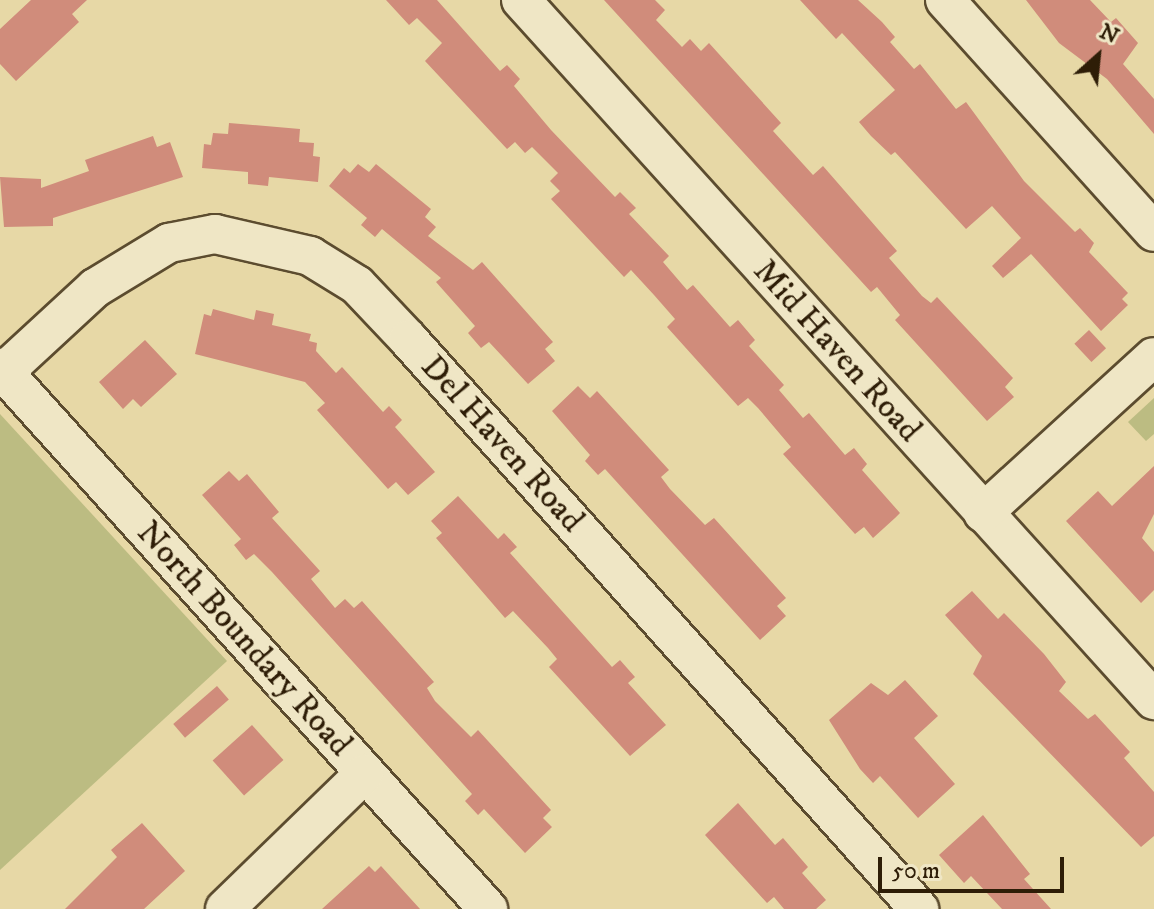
<!DOCTYPE html>
<style>
body{margin:0}
#map{position:relative;width:1154px;height:909px;overflow:hidden;background:#e7d8a6;font-family:"IM FELL DW Pica",serif}
div>[style]{position:absolute}
.green>*{inset:0;background:#bcbc82}
.building>*{inset:0;background:#d08c7b;transform-origin:0 0}
.roads{filter:drop-shadow(2px 0 #5c4c2f) drop-shadow(-2px 0 #5c4c2f) drop-shadow(0 2px #5c4c2f) drop-shadow(0 -2px #5c4c2f)}
.minor>*{height:38px;margin:-19px;padding:0 19px;transform-origin:19px;border-radius:19px;background:#efe6c5}
span{translate:-50% -50%;white-space:nowrap;text-align:center;line-height:1.15;-webkit-text-stroke:6px #efe6c5;paint-order:stroke}
.street-label{font-size:34px;color:#2e1d07}
.north{position:absolute;left:1058px;top:16px;width:80px;height:80px;-webkit-text-stroke:6px #efe6c5;paint-order:stroke;rotate:27deg;font-size:22px;font-weight:700;line-height:32px;text-align:center;color:#2e1d07}
.north::after{content:'';display:block;margin:auto;width:28px;height:36px;background:#2e1d07;clip-path:polygon(50% 0,100% 100%,50% 72%,0 100%)}
.scale{position:absolute;left:878px;top:857px;width:186px;height:36px;box-sizing:border-box;border:4px solid #2e1d07;border-top:0;padding-left:10px;font-size:24px;line-height:28px;white-space:nowrap;color:#2e1d07;-webkit-text-stroke:6px #efe6c5;paint-order:stroke}
</style>
<div id="map">
<div class="green">
<i style="clip-path:polygon(1154px 398px,1154px 434px,1146px 441px,1128px 422px)"></i>
<i style="clip-path:polygon(0 414px,227px 661px,0 870px)"></i>
</div>
<div class="building">
<i style="clip-path:polygon(31px 0,87px 0,72px 14px,79px 22px,16px 81px,0 64px,0 29px)"></i>
<i style="clip-path:polygon(386px 0,437px 0,500px 71px,507px 65px,520px 79px,514px 86px,551px 130px,615px 197px,620px 192px,636px 208px,629px 214px,669px 256px,663px 262px,687px 290px,693px 285px,730px 327px,738px 320px,755px 340px,749px 346px,784px 385px,779px 390px,803px 418px,809px 413px,845px 455px,854px 448px,867px 464px,862px 470px,900px 513px,895px 518px,873px 538px,864px 527px,855px 534px,783px 454px,791px 447px,758px 408px,748px 398px,738px 406px,667px 327px,675px 319px,654px 295px,631px 270px,624px 277px,551px 199px,560px 191px,550px 181px,558px 173px,532px 147px,525px 153px,515px 142px,507px 149px,425px 61px,442px 43px,417px 18px,409px 25px)"></i>
<i style="clip-path:polygon(604px 0,655px 0,665px 10px,656px 20px,682px 47px,690px 39px,701px 51px,709px 43px,781px 123px,773px 131px,813px 175px,823px 166px,897px 251px,889px 258px,922px 296px,931px 303px,937px 297px,1013px 378px,1005px 387px,1014px 397px,987px 421px,895px 320px,900px 315px,877px 287px,871px 292px)"></i>
<i style="clip-path:polygon(800px 0,858px 0,882px 22px,895px 37px,890px 42px,914px 69px,920px 64px,956px 109px,966px 102px,1024px 181px,1075px 232px,1080px 228px,1094px 243px,1089px 252px,1128px 293px,1122px 299px,1128px 305px,1101px 331px,1031px 254px,1003px 278px,992px 266px,1021px 238px,992px 206px,966px 229px,895px 152px,891px 155px,871px 136px,859px 122px,895px 90px,842px 33px,836px 39px)"></i>
<i style="clip-path:polygon(1026px 0,1090px 0,1111px 22px,1116px 18px,1138px 43px,1123px 64px,1154px 99px,1154px 134px,1107px 79px,1059px 43px)"></i>
<i style="clip-path:polygon(229px 123px,300px 129px,299px 142px,314px 143px,313px 156px,320px 157px,318px 182px,269px 177px,268px 186px,248px 184px,248px 172px,202px 168px,204px 144px,211px 145px,213px 133px,228px 134px)"></i>
<i style="clip-path:polygon(153px 136px,157px 147px,170px 142px,183px 177px,53px 218px,53px 226px,4px 227px,0 177px,41px 179px,41px 188px,89px 171px,85px 160px)"></i>
<i style="clip-path:polygon(358px 164px,369px 172px,376px 164px,431px 209px,425px 217px,436px 227px,428px 236px,473px 270px,482px 262px,553px 342px,545px 349px,555px 361px,528px 384px,489px 342px,481px 348px,468px 333px,475px 326px,436px 282px,441px 278px,382px 229px,375px 237px,361px 225px,367px 218px,329px 186px,344px 168px,350px 173px)"></i>
<i style="clip-path:polygon(213px 309px,254px 320px,256px 310px,274px 314px,272px 325px,311px 334px,309px 341px,317px 343px,316px 351px,336px 373px,342px 367px,383px 412px,389px 406px,402px 420px,395px 427px,435px 472px,408px 495px,396px 482px,388px 489px,317px 410px,325px 403px,305px 382px,195px 354px,204px 314px,211px 316px)"></i>
<i style="left:1089px;top:330px;width:25px;height:20px;rotate:47deg"></i>
<i style="clip-path:polygon(145px 340px,177px 374px,141px 407px,133px 399px,123px 409px,99px 382px)"></i>
<i style="clip-path:polygon(578px 386px,590px 398px,597px 391px,669px 470px,661px 477px,670px 489px,705px 525px,714px 518px,786px 598px,777px 606px,786px 616px,760px 640px,605px 469px,598px 475px,585px 461px,590px 455px,552px 411px)"></i>
<i style="clip-path:polygon(1154px 466px,1154px 514px,1142px 538px,1154px 552px,1154px 590px,1141px 603px,1066px 521px,1098px 491px,1112px 506px)"></i>
<i style="clip-path:polygon(229px 471px,239px 481px,247px 474px,279px 512px,272px 518px,320px 571px,311px 579px,335px 608px,345px 599px,354px 608px,362px 601px,434px 682px,427px 688px,435px 701px,471px 737px,478px 730px,551px 810px,543px 818px,552px 827px,525px 853px,484px 809px,478px 815px,465px 801px,472px 794px,272px 572px,254px 554px,246px 560px,234px 545px,241px 539px,202px 495px)"></i>
<i style="clip-path:polygon(458px 496px,498px 539px,504px 533px,517px 547px,510px 553px,612px 667px,620px 660px,635px 677px,628px 683px,666px 725px,630px 756px,549px 667px,557px 659px,548px 648px,513px 611px,505px 618px,436px 538px,442px 533px,431px 521px)"></i>
<i style="clip-path:polygon(972px 591px,998px 619px,1004px 613px,1044px 654px,1066px 682px,1059px 691px,1088px 719px,1095px 714px,1130px 752px,1124px 758px,1154px 792px,1154px 836px,1141px 847px,973px 674px,982px 656px,945px 615px)"></i>
<i style="clip-path:polygon(905px 680px,938px 716px,914px 738px,955px 784px,918px 818px,880px 776px,873px 783px,860px 769px,829px 720px,871px 683px,888px 695px)"></i>
<i style="left:217px;top:686px;width:18px;height:58px;rotate:49deg"></i>
<i style="left:252px;top:725px;width:47px;height:53px;rotate:48deg"></i>
<i style="clip-path:polygon(738px 803px,775px 845px,783px 838px,808px 867px,802px 873px,826px 900px,816px 909px,784px 909px,774px 897px,767px 903px,705px 835px)"></i>
<i style="clip-path:polygon(983px 815px,1030px 874px,1024px 879px,1051px 909px,1002px 909px,971px 876px,964px 883px,939px 855px)"></i>
<i style="clip-path:polygon(142px 823px,185px 871px,144px 909px,65px 909px,117px 857px,111px 850px)"></i>
<i style="clip-path:polygon(369px 866px,375px 872px,381px 866px,420px 909px,322px 909px)"></i>
</div>
<div class="roads">
<div class="minor">
<i style="left:521px;top:0;width:944px;rotate:47.88deg"></i>
<i style="left:945px;top:0;width:312px;rotate:48deg"></i>
<i style="left:0;top:368px;width:729px;rotate:47.95deg"></i>
<i style="left:4px;top:372px;width:124px;rotate:-42.7deg"></i>
<i style="left:95px;top:288px;width:87px;rotate:-31.3deg"></i>
<i style="left:169px;top:243px;width:47px;rotate:-11.1deg"></i>
<i style="left:215px;top:234px;width:98px;rotate:13deg"></i>
<i style="left:310px;top:256px;width:55px;rotate:31.7deg"></i>
<i style="left:357px;top:285px;width:74px;rotate:46.6deg"></i>
<i style="left:408px;top:339px;width:766px;rotate:48.12deg"></i>
<i style="left:983px;top:513px;width:231px;rotate:-42.4deg"></i>
<i style="left:225px;top:909px;width:194px;rotate:-44.2deg"></i>
</div>
</div>
<div class="street-label">
<span style="left:837px;top:351px;rotate:48deg">Mid Haven Road</span>
<span style="left:502px;top:444px;rotate:48deg">Del Haven Road</span>
<span style="left:244px;top:639px;rotate:48deg">North Boundary Road</span>
</div>
<div class="north">N</div>
<div class="scale">50 m</div>
</div>
